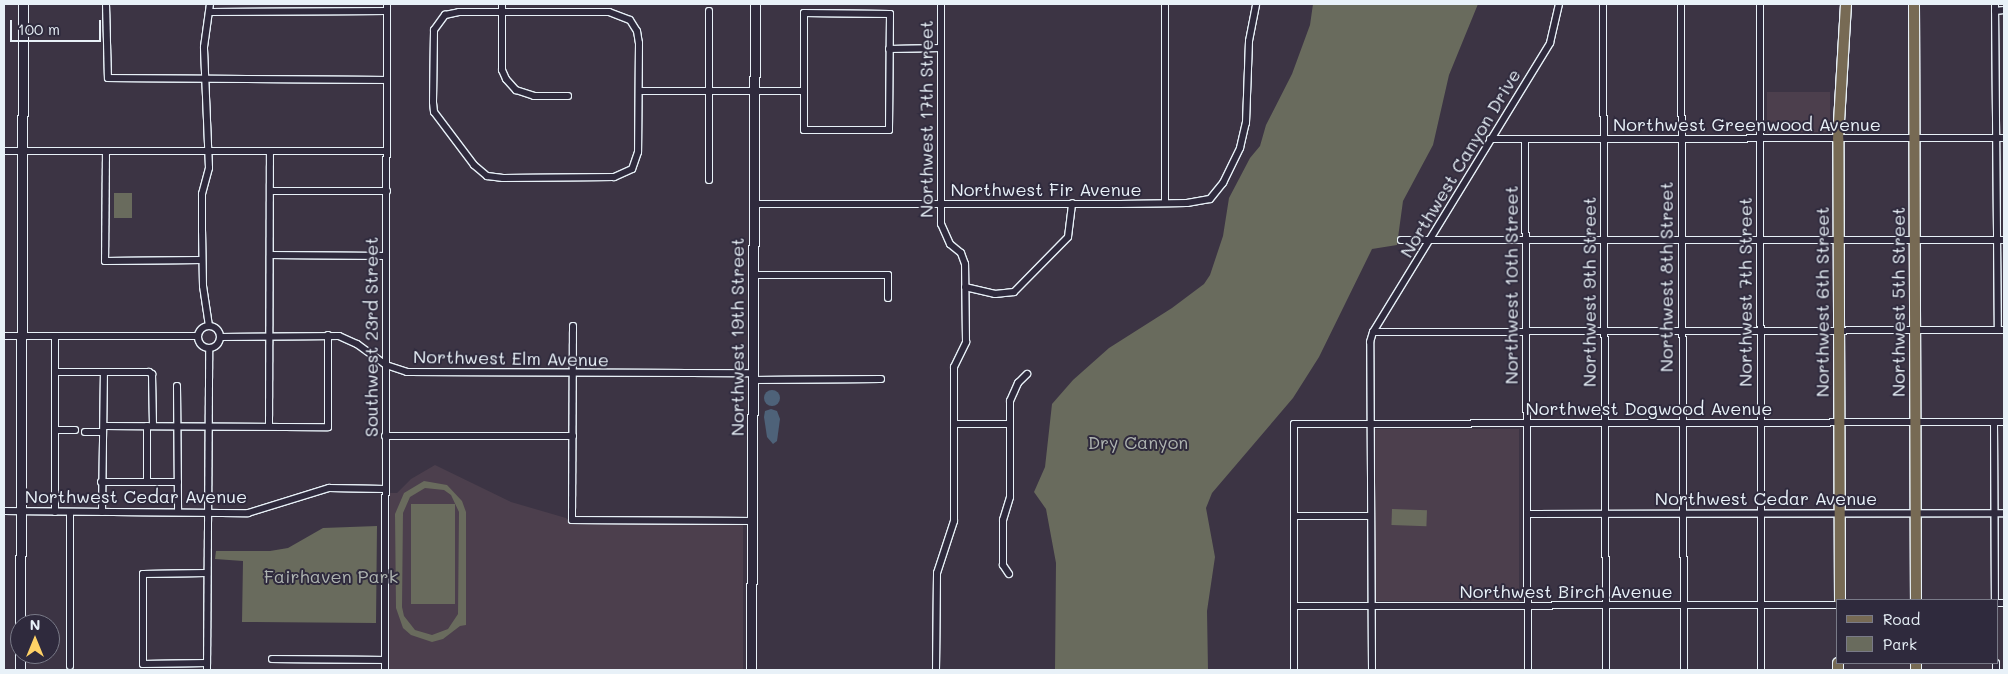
<!DOCTYPE html>
<style>
body{margin:0}
#map{position:relative;width:2008px;height:674px;overflow:hidden;background:#3c3444;font-family:Mali,sans-serif}
div>[style]{position:absolute}
.built>*{inset:0;background:#4c3f4d;transform-origin:0 0}
.green>*{inset:0;background:#696b5d;transform-origin:0 0}
.water>*{inset:0;background:#4e6279}
.round{border-radius:50%}
.roads{filter:drop-shadow(1px 0 #e8f1f8) drop-shadow(-1px 0 #e8f1f8) drop-shadow(0 1px #e8f1f8) drop-shadow(0 -1px #e8f1f8)}
.street>*{height:6px;margin:-3px;padding:0 3px;transform-origin:3px;border-radius:3px;background:#2f2a3d}
.street>.ring{margin:-3px;padding:0;box-sizing:content-box;background:none;border:6px solid #2f2a3d;border-radius:50%}
.secondary>*{height:9px;margin:-4.5px;padding:0 4.5px;transform-origin:4.5px;border-radius:4.5px;background:#2f2a3d}
.primary>*{height:10px;margin:-5px;padding:0 5px;transform-origin:5px;border-radius:5px;background:#776a54}
span{translate:-50% -50%;white-space:nowrap;text-align:center;line-height:1.15;-webkit-text-stroke:4px #2f2a3d;paint-order:stroke}
.street-label{font-size:18px;color:#e8f1f8}
.park-label{font-size:18px;color:#afb5b2}
.frame{position:absolute;inset:0;border:5px solid #e8f1f8;pointer-events:none}
.legend{position:absolute;left:1836px;top:599px;width:162px;height:65px;box-sizing:border-box;background:#2f2a3d;border:1px solid #797a88;margin:0;padding:6px 9px;list-style:none;font-size:15px;color:#e8f1f8}
.legend li{display:flex;align-items:center;gap:10px;height:25px}
.legend b{width:25px;border:1px solid #797a88}
.north{position:absolute;left:10px;top:614px;width:50px;height:50px;box-sizing:border-box;background:#2f2a3d;border:1px solid #797a88;border-radius:50%;rotate:0deg;font-size:14px;font-weight:700;line-height:20px;text-align:center;color:#e8f1f8}
.north::after{content:'';display:block;margin:auto;width:18px;height:22px;background:#ffd166;clip-path:polygon(50% 0,100% 100%,50% 72%,0 100%)}
.scale{position:absolute;left:10px;top:20px;width:91px;height:22px;box-sizing:border-box;border:2px solid #e8f1f8;border-top:0;padding-left:6px;font-size:15px;line-height:18px;white-space:nowrap;color:#e8f1f8;-webkit-text-stroke:4px #2f2a3d;paint-order:stroke}
</style>
<div id="map">
<div class="built">
<i style="left:1767px;top:92px;width:63px;height:40px"></i>
<i style="left:1519px;top:429px;width:172px;height:144px;rotate:90deg"></i>
<i style="clip-path:polygon(435px 465px,511px 502px,566px 518px,573px 524px,743px 525px,743px 670px,389px 670px,390px 493px,397px 493px,411px 479px)"></i>
</div>
<div class="green">
<i style="clip-path:polygon(1313px 4px,1478px 4px,1449px 75px,1433px 145px,1403px 201px,1397px 245px,1372px 249px,1319px 357px,1293px 398px,1212px 493px,1206px 508px,1215px 557px,1207px 611px,1208px 670px,1055px 670px,1056px 563px,1046px 509px,1034px 492px,1045px 467px,1052px 404px,1073px 380px,1109px 348px,1172px 308px,1204px 284px,1210px 275px,1223px 236px,1229px 198px,1250px 158px,1260px 146px,1266px 125px,1292px 74px,1310px 25px)"></i>
<i style="left:114px;top:193px;width:18px;height:25px"></i>
<i style="clip-path:polygon(evenodd,424px 481px,447px 485px,462px 501px,466px 512px,466px 625px,460px 626px,443px 639px,432px 642px,411px 635px,403px 628px,396px 608px,395px 514px,404px 493px,424px 481px,425px 488px,444px 490px,451px 495px,459px 512px,458px 614px,448px 629px,432px 635px,415px 630px,404px 616px,402px 607px,403px 513px,410px 497px,425px 488px)"></i>
<i style="left:411px;top:504px;width:44px;height:100px"></i>
<i style="left:1392px;top:509px;width:35px;height:16px;rotate:2deg"></i>
<i style="clip-path:polygon(377px 526px,376px 623px,242px 622px,243px 561px,215px 559px,216px 551px,270px 551px,288px 548px,323px 528px)"></i>
</div>
<div class="water">
<i class="round" style="left:764px;top:390px;width:16px;height:16px"></i>
<i style="clip-path:polygon(771px 409px,777px 411px,780px 419px,777px 441px,773px 444px,767px 437px,764px 417px,765px 411px)"></i>
</div>
<div class="roads">
<div class="street">
<i style="left:106px;top:4px;width:74px;rotate:88.5deg"></i>
<i style="left:108px;top:78px;width:278px;rotate:0.4deg"></i>
<i style="left:502px;top:4px;width:66px;rotate:90deg"></i>
<i style="left:502px;top:70px;width:10px;rotate:66deg"></i>
<i style="left:506px;top:79px;width:15px;rotate:48deg"></i>
<i style="left:516px;top:90px;width:19px;rotate:18deg"></i>
<i style="left:534px;top:96px;width:34px"></i>
<i style="left:1165px;top:4px;width:199px;rotate:90deg"></i>
<i style="left:1603px;top:4px;width:666px;rotate:89.74deg"></i>
<i style="left:1681px;top:4px;width:666px;rotate:89.74deg"></i>
<i style="left:1760px;top:4px;width:666px;rotate:89.91deg"></i>
<i style="left:1995px;top:4px;width:326px;rotate:89.5deg"></i>
<i style="left:1995px;top:11px;width:9px;rotate:-6deg"></i>
<i style="left:210px;top:12px;width:177px;rotate:-0.3deg"></i>
<i style="left:459px;top:12px;width:150px"></i>
<i style="left:609px;top:12px;width:22px;rotate:21deg"></i>
<i style="left:630px;top:20px;width:13px;rotate:58deg"></i>
<i style="left:637px;top:31px;width:12px;rotate:81deg"></i>
<i style="left:639px;top:43px;width:109px;rotate:90.5deg"></i>
<i style="left:638px;top:152px;width:18px;rotate:109deg"></i>
<i style="left:632px;top:169px;width:20px;rotate:156deg"></i>
<i style="left:614px;top:177px;width:111px;rotate:179.5deg"></i>
<i style="left:503px;top:178px;width:16px;rotate:-173deg"></i>
<i style="left:487px;top:176px;width:17px;rotate:-140deg"></i>
<i style="left:474px;top:165px;width:66px;rotate:-127deg"></i>
<i style="left:434px;top:112px;width:10px;rotate:-96deg"></i>
<i style="left:433px;top:102px;width:72px;rotate:-89.2deg"></i>
<i style="left:434px;top:30px;width:19px;rotate:-54deg"></i>
<i style="left:445px;top:15px;width:14px;rotate:-12deg"></i>
<i style="left:804px;top:13px;width:86px;rotate:0.7deg"></i>
<i style="left:890px;top:14px;width:116px;rotate:90.5deg"></i>
<i style="left:889px;top:130px;width:85px;rotate:180deg"></i>
<i style="left:804px;top:130px;width:117px;rotate:-90deg"></i>
<i style="left:889px;top:49px;width:52px;rotate:-1.1deg"></i>
<i style="left:639px;top:91px;width:165px"></i>
<i style="left:1490px;top:139px;width:514px;rotate:-0.11deg"></i>
<i style="left:1525px;top:140px;width:530px;rotate:89.68deg"></i>
<i style="left:4px;top:151px;width:383px"></i>
<i style="left:106px;top:151px;width:110px;rotate:90.5deg"></i>
<i style="left:105px;top:261px;width:97px;rotate:-0.6deg"></i>
<i style="left:709px;top:180px;width:169px;rotate:-90deg"></i>
<i style="left:270px;top:191px;width:117px"></i>
<i style="left:755px;top:204px;width:365px"></i>
<i style="left:1120px;top:204px;width:67px;rotate:-0.9deg"></i>
<i style="left:1187px;top:203px;width:23px;rotate:-10deg"></i>
<i style="left:1210px;top:199px;width:21px;rotate:-51deg"></i>
<i style="left:1223px;top:183px;width:39px;rotate:-64deg"></i>
<i style="left:1240px;top:148px;width:26px;rotate:-77deg"></i>
<i style="left:1246px;top:123px;width:82px;rotate:-87.9deg"></i>
<i style="left:1249px;top:41px;width:38px;rotate:-79deg"></i>
<i style="left:1401px;top:240px;width:603px"></i>
<i style="left:270px;top:255px;width:116px;rotate:0.5deg"></i>
<i style="left:755px;top:275px;width:133px"></i>
<i style="left:888px;top:275px;width:23px;rotate:90deg"></i>
<i style="left:965px;top:287px;width:31px;rotate:13deg"></i>
<i style="left:995px;top:294px;width:19px;rotate:-6deg"></i>
<i style="left:1014px;top:292px;width:77px;rotate:-45.5deg"></i>
<i style="left:1068px;top:237px;width:34px;rotate:-83deg"></i>
<i class="ring" style="left:198px;top:326px;width:16px;height:16px"></i>
<i style="left:209px;top:326px;width:40px;rotate:-98.5deg"></i>
<i style="left:203px;top:286px;width:55px;rotate:-91deg"></i>
<i style="left:202px;top:231px;width:37px;rotate:-90deg"></i>
<i style="left:202px;top:194px;width:27px;rotate:-75deg"></i>
<i style="left:209px;top:168px;width:121px;rotate:-92.4deg"></i>
<i style="left:204px;top:47px;width:43px;rotate:-82.1deg"></i>
<i style="left:573px;top:326px;width:194px;rotate:90.3deg"></i>
<i style="left:572px;top:520px;width:179px;rotate:0.3deg"></i>
<i style="left:1373px;top:332px;width:631px;rotate:-0.18deg"></i>
<i style="left:4px;top:336px;width:193px"></i>
<i style="left:220px;top:337px;width:119px;rotate:-0.5deg"></i>
<i style="left:339px;top:336px;width:20px;rotate:24deg"></i>
<i style="left:357px;top:344px;width:36px;rotate:36deg"></i>
<i style="left:386px;top:365px;width:22px;rotate:18deg"></i>
<i style="left:407px;top:372px;width:346px;rotate:0.2deg"></i>
<i style="left:55px;top:372px;width:94px"></i>
<i style="left:149px;top:372px;width:4px;rotate:34deg"></i>
<i style="left:152px;top:374px;width:52px;rotate:88.9deg"></i>
<i style="left:753px;top:380px;width:128px;rotate:-0.4deg"></i>
<i style="left:177px;top:386px;width:126px;rotate:89.5deg"></i>
<i style="left:1994px;top:422px;width:178px;rotate:89.7deg"></i>
<i style="left:954px;top:424px;width:54px"></i>
<i style="left:104px;top:426px;width:224px;rotate:0.3deg"></i>
<i style="left:328px;top:427px;width:92px;rotate:-90deg"></i>
<i style="left:147px;top:426px;width:56px;rotate:90deg"></i>
<i style="left:269px;top:426px;width:275px;rotate:-89.8deg"></i>
<i style="left:55px;top:430px;width:20px"></i>
<i style="left:85px;top:432px;width:16px"></i>
<i style="left:385px;top:436px;width:188px"></i>
<i style="left:101px;top:482px;width:77px"></i>
<i style="left:4px;top:511px;width:244px;rotate:0.5deg"></i>
<i style="left:248px;top:513px;width:85px;rotate:-17.2deg"></i>
<i style="left:329px;top:488px;width:56px;rotate:1deg"></i>
<i style="left:55px;top:512px;width:176px;rotate:-90deg"></i>
<i style="left:102px;top:512px;width:140px;rotate:-89.2deg"></i>
<i style="left:1528px;top:514px;width:476px;rotate:-0.1deg"></i>
<i style="left:1294px;top:516px;width:77px"></i>
<i style="left:206px;top:573px;width:63px;rotate:179.1deg"></i>
<i style="left:143px;top:574px;width:90px;rotate:90deg"></i>
<i style="left:143px;top:664px;width:64px;rotate:-0.9deg"></i>
<i style="left:1009px;top:574px;width:11px;rotate:-124deg"></i>
<i style="left:1003px;top:565px;width:45px;rotate:-90deg"></i>
<i style="left:1003px;top:520px;width:24px;rotate:-73deg"></i>
<i style="left:1010px;top:497px;width:96px;rotate:-90deg"></i>
<i style="left:1010px;top:401px;width:20px;rotate:-66deg"></i>
<i style="left:1018px;top:383px;width:13px;rotate:-45deg"></i>
<i style="left:1997px;top:603px;width:7px"></i>
<i style="left:1295px;top:606px;width:542px;rotate:-0.11deg"></i>
<i style="left:272px;top:659px;width:113px;rotate:0.5deg"></i>
<i style="left:1996px;top:663px;width:7px;rotate:90deg"></i>
<i style="left:70px;top:666px;width:154px;rotate:-90deg"></i>
<i style="left:207px;top:670px;width:322px;rotate:-89.6deg"></i>
<i style="left:385px;top:670px;width:666px;rotate:-89.83deg"></i>
<i style="left:936px;top:670px;width:97px;rotate:-89.4deg"></i>
<i style="left:937px;top:573px;width:55px;rotate:-71.9deg"></i>
<i style="left:954px;top:521px;width:154px;rotate:-90deg"></i>
<i style="left:954px;top:367px;width:28px;rotate:-64deg"></i>
<i style="left:966px;top:342px;width:78px;rotate:-90.7deg"></i>
<i style="left:965px;top:264px;width:12px;rotate:-110deg"></i>
<i style="left:961px;top:253px;width:14px;rotate:-141deg"></i>
<i style="left:950px;top:244px;width:22px;rotate:-114deg"></i>
<i style="left:941px;top:224px;width:220px;rotate:-90deg"></i>
<i style="left:1294px;top:670px;width:246px;rotate:-90deg"></i>
<i style="left:1294px;top:424px;width:710px;rotate:-0.16deg"></i>
<i style="left:1372px;top:670px;width:328px;rotate:-90.3deg"></i>
<i style="left:1370px;top:342px;width:10px;rotate:-73deg"></i>
<i style="left:1373px;top:332px;width:339px;rotate:-58.5deg"></i>
<i style="left:1550px;top:43px;width:40px;rotate:-77deg"></i>
</div>
<div class="secondary">
<i style="left:20px;top:670px;width:666px;rotate:-89.74deg"></i>
<i style="left:751px;top:670px;width:666px;rotate:-89.66deg"></i>
</div>
<div class="primary">
<i style="left:1914px;top:4px;width:596px;rotate:89.81deg"></i>
<i style="left:1840px;top:600px;width:461px;rotate:-90.2deg"></i>
<i style="left:1838px;top:139px;width:135px;rotate:-86.6deg"></i>
<i style="left:1838px;top:663px;width:7px;rotate:90deg"></i>
<i style="left:1916px;top:663px;width:7px;rotate:90deg"></i>
</div>
</div>
<div class="street-label">
<span style="left:926px;top:119px;rotate:-90deg">Northwest 17th Street</span>
<span style="left:1747px;top:124px">Northwest Greenwood Avenue</span>
<span style="left:1460px;top:163px;rotate:-59deg">Northwest Canyon Drive</span>
<span style="left:1046px;top:189px">Northwest Fir Avenue</span>
<span style="left:1666px;top:277px;rotate:-90deg">Northwest 8th Street</span>
<span style="left:1511px;top:285px;rotate:-90deg">Northwest 10th Street</span>
<span style="left:1589px;top:292px;rotate:-90deg">Northwest 9th Street</span>
<span style="left:1745px;top:292px;rotate:-90deg">Northwest 7th Street</span>
<span style="left:1822px;top:302px;rotate:-90deg">Northwest 6th Street</span>
<span style="left:1898px;top:302px;rotate:-90deg">Northwest 5th Street</span>
<span style="left:371px;top:337px;rotate:-90deg">Southwest 23rd Street</span>
<span style="left:737px;top:337px;rotate:-90deg">Northwest 19th Street</span>
<span style="left:511px;top:358px;rotate:1deg">Northwest Elm Avenue</span>
<span style="left:1649px;top:408px">Northwest Dogwood Avenue</span>
<span style="left:136px;top:496px">Northwest Cedar Avenue</span>
<span style="left:1766px;top:498px">Northwest Cedar Avenue</span>
<span style="left:1566px;top:591px">Northwest Birch Avenue</span>
</div>
<div class="park-label">
<span style="left:1138px;top:442px">Dry Canyon</span>
<span style="left:331px;top:576px">Fairhaven Park</span>
</div>
<div class="frame"></div>
<ul class="legend">
<li><b style="height:6px;background:#776a54"></b>Road</li>
<li><b style="height:14px;background:#696b5d"></b>Park</li>
</ul>
<div class="north">N</div>
<div class="scale">100 m</div>
</div>
